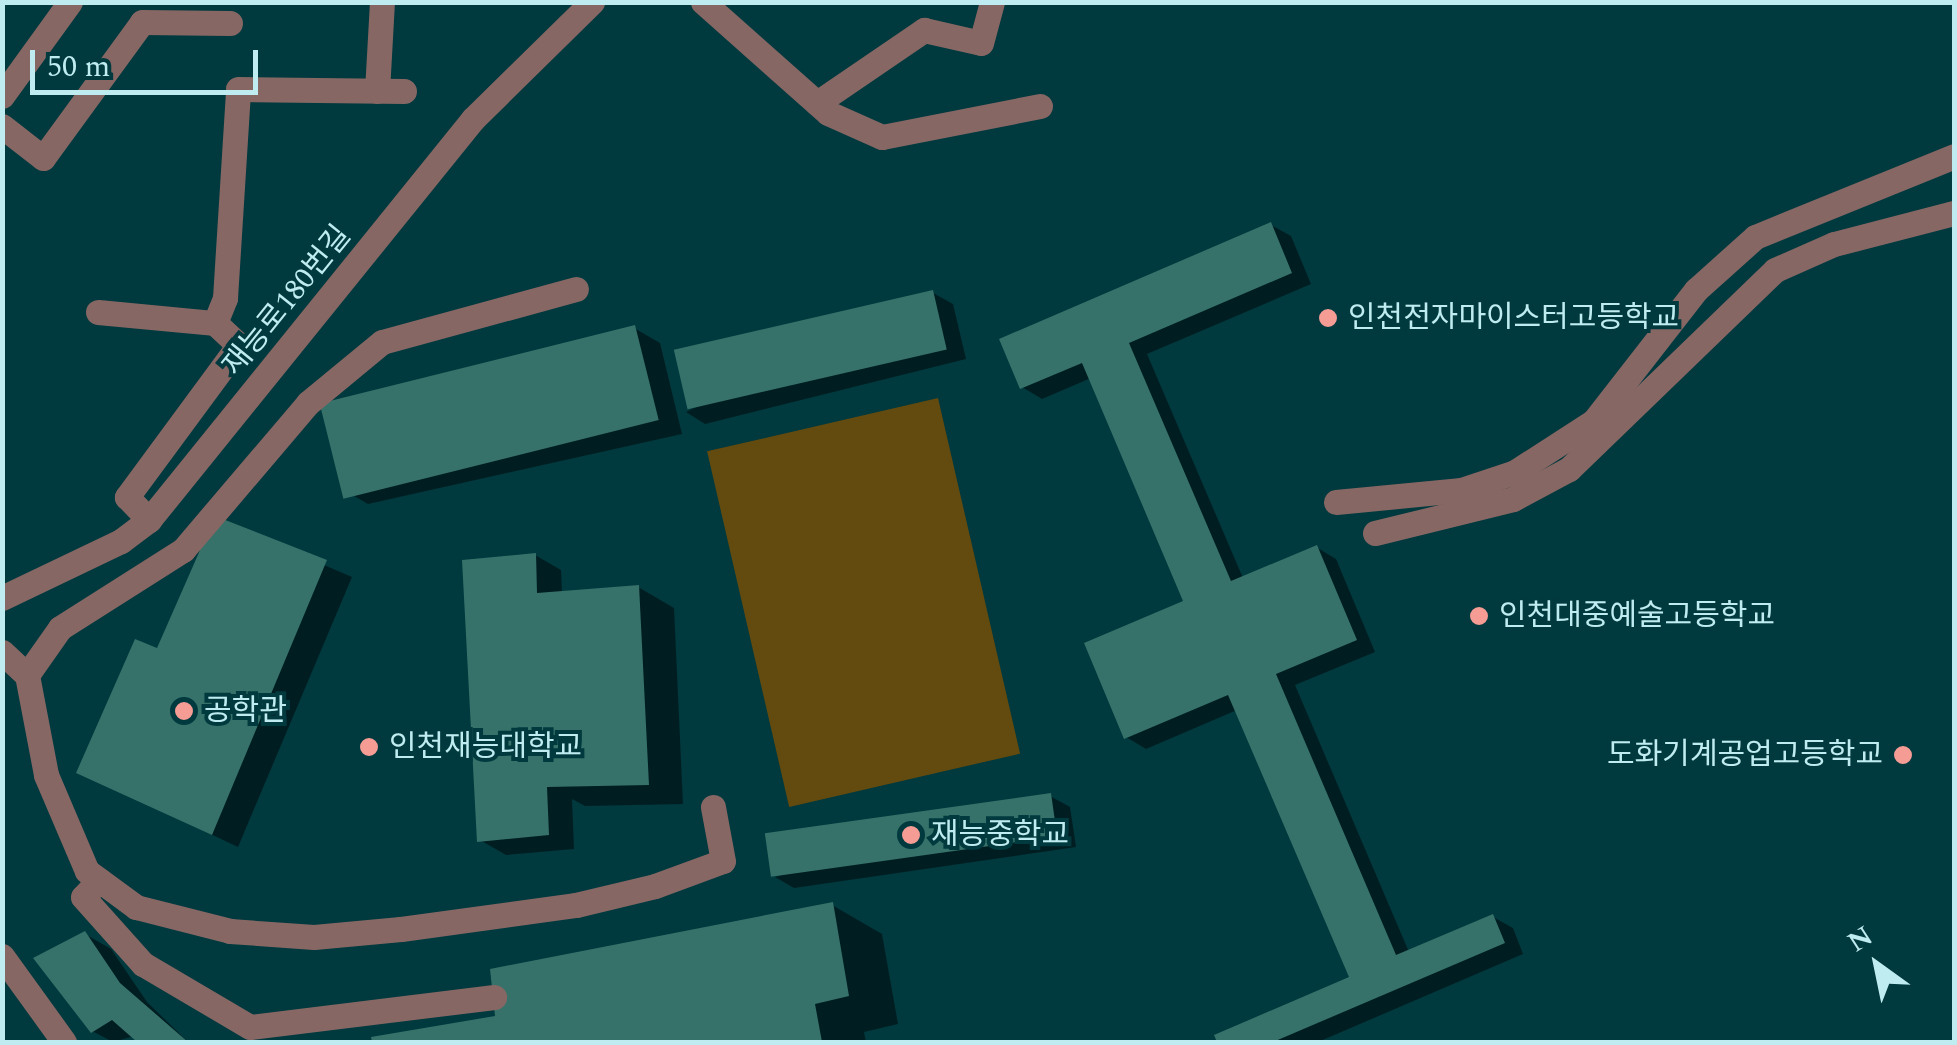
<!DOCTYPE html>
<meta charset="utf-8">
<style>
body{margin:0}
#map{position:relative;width:1957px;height:1045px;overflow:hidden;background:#00393e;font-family:Spectral,"Noto Sans KR",serif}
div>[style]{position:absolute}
.green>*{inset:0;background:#634a0e;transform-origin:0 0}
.shadow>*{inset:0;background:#0007}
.building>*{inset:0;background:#36726a;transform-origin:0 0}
.minor>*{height:25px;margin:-12.5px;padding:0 12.5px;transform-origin:12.5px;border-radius:12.5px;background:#876764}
.dots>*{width:28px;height:28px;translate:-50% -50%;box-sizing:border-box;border:5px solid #00393e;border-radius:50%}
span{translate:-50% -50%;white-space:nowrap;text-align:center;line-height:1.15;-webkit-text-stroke:8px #00393e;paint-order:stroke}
.street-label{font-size:30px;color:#bfecf0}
.poi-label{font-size:30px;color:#bfecf0}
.left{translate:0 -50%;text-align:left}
.right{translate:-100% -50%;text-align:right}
.frame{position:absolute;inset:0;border:5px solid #bfecf0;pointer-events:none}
.north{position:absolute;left:1827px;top:915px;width:100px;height:100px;-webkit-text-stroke:8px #00393e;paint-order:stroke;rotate:327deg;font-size:28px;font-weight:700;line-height:40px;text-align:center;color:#bfecf0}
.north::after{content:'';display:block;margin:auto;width:35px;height:45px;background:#bfecf0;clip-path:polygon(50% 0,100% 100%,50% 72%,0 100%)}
.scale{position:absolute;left:30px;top:50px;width:228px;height:45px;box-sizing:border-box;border:5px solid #bfecf0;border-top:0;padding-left:12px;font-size:30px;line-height:35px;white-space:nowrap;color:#bfecf0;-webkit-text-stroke:8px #00393e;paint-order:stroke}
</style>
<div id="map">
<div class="green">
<i style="left:938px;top:398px;width:365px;height:237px;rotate:77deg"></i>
</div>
<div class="shadow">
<i style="clip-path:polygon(1271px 225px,1291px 236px,1311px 284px,1147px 354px,1243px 578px,1316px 547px,1336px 559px,1375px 652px,1295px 685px,1409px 952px,1493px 917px,1513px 928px,1523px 954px,1318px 1042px,1219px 1042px,1217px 1037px,1352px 978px,1237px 710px,1146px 749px,1126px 737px,1187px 602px,1091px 378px,1042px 399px,1022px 387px)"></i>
<i style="clip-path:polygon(933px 293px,953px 304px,966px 359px,705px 424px,686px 412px)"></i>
<i style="clip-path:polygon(634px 328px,660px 343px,682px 434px,368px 504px,342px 489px)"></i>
<i style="clip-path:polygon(217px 519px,352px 577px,238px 847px,79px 772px,158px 651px)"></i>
<i style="clip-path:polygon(535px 555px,561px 570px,562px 593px,638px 587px,674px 608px,683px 804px,585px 806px,572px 799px,574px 849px,506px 855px,480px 840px)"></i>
<i style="clip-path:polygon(1050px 796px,1070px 807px,1076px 847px,794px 888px,775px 877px)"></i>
<i style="clip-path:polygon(832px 905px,882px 934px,898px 1024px,864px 1032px,866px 1042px,374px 1042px,497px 1018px)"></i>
<i style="clip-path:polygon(85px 934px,111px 949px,147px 1002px,188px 1042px,141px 1042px,134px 1036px,113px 1042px,92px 1031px)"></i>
</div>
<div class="building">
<i style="clip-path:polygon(1271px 222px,1292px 273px,1129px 343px,1231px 581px,1317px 545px,1357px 640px,1276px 674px,1396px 955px,1493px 914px,1505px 943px,1273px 1042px,1217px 1042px,1214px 1035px,1349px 977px,1228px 695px,1124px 739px,1084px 643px,1183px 601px,1082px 363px,1020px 389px,999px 339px)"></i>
<i style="left:933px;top:290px;width:61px;height:266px;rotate:77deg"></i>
<i style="left:635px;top:325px;width:98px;height:325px;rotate:76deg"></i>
<i style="clip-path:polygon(215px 516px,327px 560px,212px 835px,76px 773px,135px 639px,157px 648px)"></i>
<i style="clip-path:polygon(536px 553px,537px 593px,639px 585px,649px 785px,547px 787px,549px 835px,477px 842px,462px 560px)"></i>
<i style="left:1051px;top:793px;width:44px;height:289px;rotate:82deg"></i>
<i style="clip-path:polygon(833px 902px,849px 996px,815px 1004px,822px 1042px,372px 1042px,371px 1037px,495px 1016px,490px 969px)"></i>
<i style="clip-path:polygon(85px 931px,120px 983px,188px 1042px,137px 1042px,112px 1020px,91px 1033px,33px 958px)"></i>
</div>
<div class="minor">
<i style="left:703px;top:2px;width:167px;rotate:41.6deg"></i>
<i style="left:828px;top:113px;width:59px;rotate:24deg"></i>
<i style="left:882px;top:137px;width:161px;rotate:-11.1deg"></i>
<i style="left:377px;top:91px;width:89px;rotate:-86.8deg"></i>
<i style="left:2px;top:96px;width:116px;rotate:-54.1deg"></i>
<i style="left:817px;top:103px;width:130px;rotate:-34.3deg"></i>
<i style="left:924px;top:30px;width:58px;rotate:12.8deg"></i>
<i style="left:981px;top:43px;width:42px;rotate:-75deg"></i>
<i style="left:2px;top:126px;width:52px;rotate:38deg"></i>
<i style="left:43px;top:158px;width:168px;rotate:-53.9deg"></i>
<i style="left:142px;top:22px;width:88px;rotate:0.7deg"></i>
<i style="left:98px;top:312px;width:118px;rotate:5.4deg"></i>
<i style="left:215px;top:323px;width:33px;rotate:43deg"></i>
<i style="left:239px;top:345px;width:189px;rotate:126.4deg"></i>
<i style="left:127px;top:497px;width:32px;rotate:46deg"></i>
<i style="left:215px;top:323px;width:27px;rotate:-68deg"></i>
<i style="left:225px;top:298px;width:209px;rotate:-86.4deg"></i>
<i style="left:238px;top:89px;width:166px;rotate:0.7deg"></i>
<i style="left:1336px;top:502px;width:126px;rotate:-5.5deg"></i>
<i style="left:1461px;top:490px;width:57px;rotate:-18.4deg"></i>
<i style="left:1515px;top:472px;width:94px;rotate:-32.8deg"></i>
<i style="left:1594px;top:421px;width:166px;rotate:-52.1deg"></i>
<i style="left:1696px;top:290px;width:79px;rotate:-41.9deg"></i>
<i style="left:1755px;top:237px;width:215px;rotate:-22.1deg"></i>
<i style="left:1375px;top:533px;width:142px;rotate:-13.8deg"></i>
<i style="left:1513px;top:499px;width:64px;rotate:-28.2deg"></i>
<i style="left:1569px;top:469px;width:286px;rotate:-44deg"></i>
<i style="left:1775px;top:270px;width:64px;rotate:-23.8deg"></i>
<i style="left:1834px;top:244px;width:124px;rotate:-14.5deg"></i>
<i style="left:2px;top:598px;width:132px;rotate:-25.6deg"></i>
<i style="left:121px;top:541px;width:35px;rotate:-37deg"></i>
<i style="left:149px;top:520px;width:516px;rotate:-51.06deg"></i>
<i style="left:473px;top:119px;width:167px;rotate:-44.5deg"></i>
<i style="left:2px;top:652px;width:34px;rotate:43deg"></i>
<i style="left:27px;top:675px;width:102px;rotate:79.2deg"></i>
<i style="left:46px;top:775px;width:104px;rotate:66.9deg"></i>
<i style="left:87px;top:871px;width:61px;rotate:36.3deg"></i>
<i style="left:136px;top:907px;width:97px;rotate:14.3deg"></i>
<i style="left:230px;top:931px;width:84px;rotate:4.1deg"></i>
<i style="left:314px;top:937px;width:87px;rotate:-5.3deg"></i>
<i style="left:401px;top:929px;width:177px;rotate:-7.8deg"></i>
<i style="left:576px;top:905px;width:81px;rotate:-13.5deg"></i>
<i style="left:655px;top:886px;width:72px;rotate:-20.2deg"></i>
<i style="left:723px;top:861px;width:55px;rotate:-100.5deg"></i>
<i style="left:27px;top:675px;width:57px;rotate:-54.9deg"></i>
<i style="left:60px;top:628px;width:146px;rotate:-32.4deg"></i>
<i style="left:183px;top:550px;width:193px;rotate:-49.6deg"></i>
<i style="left:308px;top:403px;width:96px;rotate:-39.5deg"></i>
<i style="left:382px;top:342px;width:201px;rotate:-15.3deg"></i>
<i style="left:99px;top:880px;width:23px;rotate:133deg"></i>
<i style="left:83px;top:897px;width:90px;rotate:48.2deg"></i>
<i style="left:143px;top:964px;width:124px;rotate:30.5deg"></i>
<i style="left:250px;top:1027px;width:246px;rotate:-7deg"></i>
<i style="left:2px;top:956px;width:106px;rotate:54.2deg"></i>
</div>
<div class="dots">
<i style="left:1328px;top:318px;background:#f59c95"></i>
<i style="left:1479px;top:616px;background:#f59c95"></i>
<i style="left:184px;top:711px;background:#f59c95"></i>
<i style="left:369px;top:747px;background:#f59c95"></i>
<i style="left:1903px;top:755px;background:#f59c95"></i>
<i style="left:911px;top:835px;background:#f59c95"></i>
</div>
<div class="street-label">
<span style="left:287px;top:301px;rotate:-51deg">재능로180번길</span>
</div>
<div class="poi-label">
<span class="left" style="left:1348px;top:318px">인천전자마이스터고등학교</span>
<span class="left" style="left:1499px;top:616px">인천대중예술고등학교</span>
<span class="left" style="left:204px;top:711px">공학관</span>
<span class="left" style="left:389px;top:747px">인천재능대학교</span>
<span class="right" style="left:1883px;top:755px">도화기계공업고등학교</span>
<span class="left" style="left:931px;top:835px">재능중학교</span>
</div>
<div class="frame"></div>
<div class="north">N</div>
<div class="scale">50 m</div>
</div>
